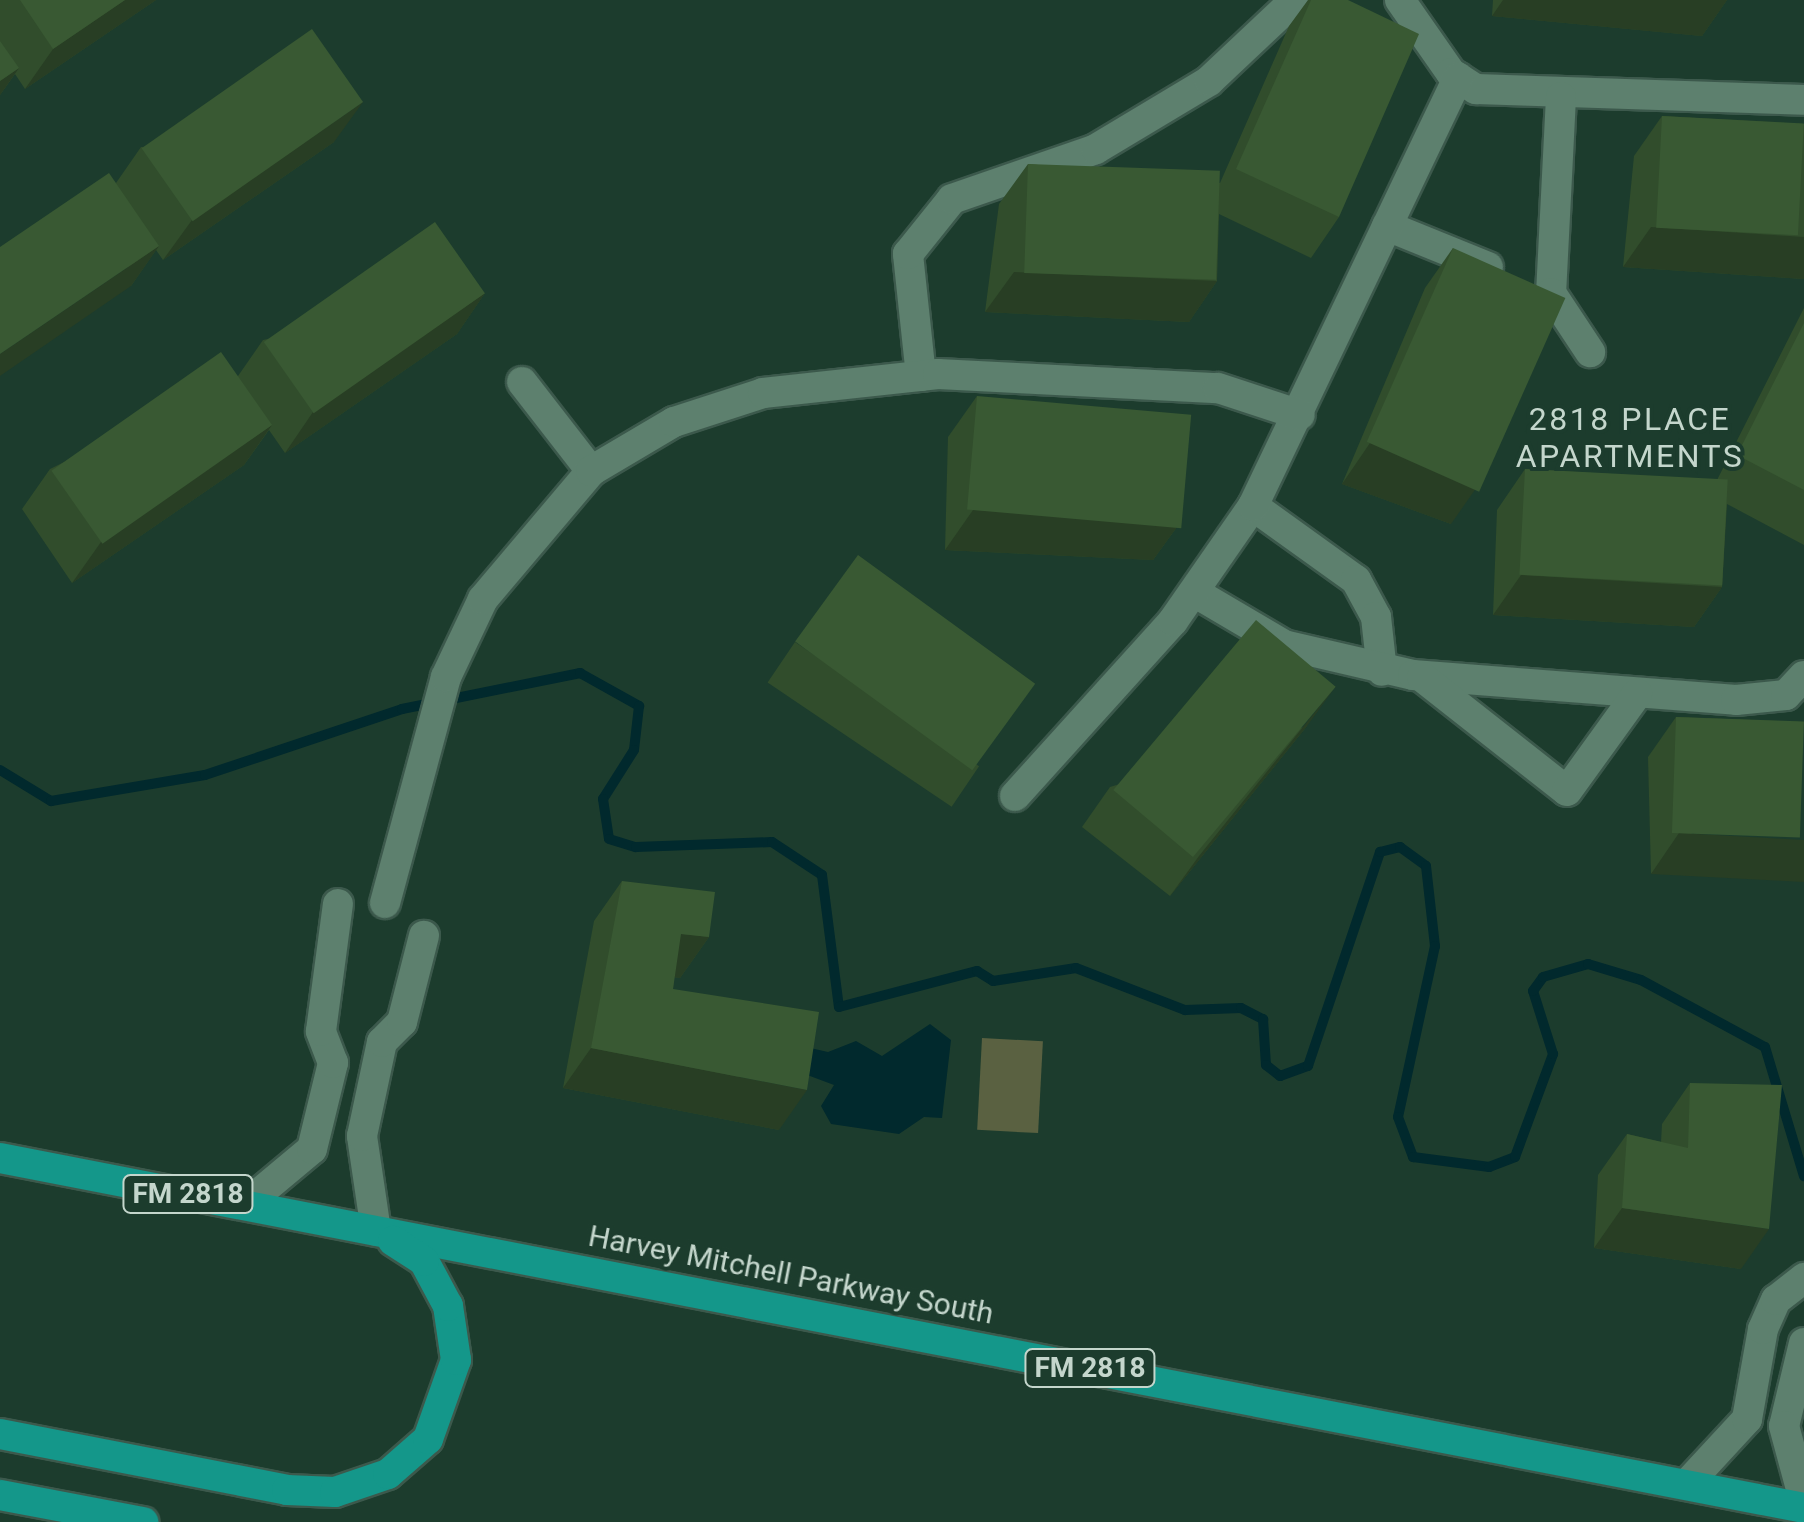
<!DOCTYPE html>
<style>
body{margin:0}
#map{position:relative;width:1804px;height:1522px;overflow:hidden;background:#1c3c2d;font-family:Roboto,sans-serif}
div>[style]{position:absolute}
.green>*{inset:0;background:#5a6141;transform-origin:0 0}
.water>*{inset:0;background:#01292d}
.stream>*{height:10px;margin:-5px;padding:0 5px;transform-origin:5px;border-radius:5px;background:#01292d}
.roads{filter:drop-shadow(2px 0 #3c594c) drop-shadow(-2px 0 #3c594c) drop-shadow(0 2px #3c594c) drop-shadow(0 -2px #3c594c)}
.minor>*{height:30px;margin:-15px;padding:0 15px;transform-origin:15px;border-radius:15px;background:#5d806e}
.highway>*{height:30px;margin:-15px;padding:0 15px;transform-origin:15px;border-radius:15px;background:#14978a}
.wall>*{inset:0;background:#314d2c;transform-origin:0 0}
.shaded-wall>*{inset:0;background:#283e24}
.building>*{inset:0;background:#395933;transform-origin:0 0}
span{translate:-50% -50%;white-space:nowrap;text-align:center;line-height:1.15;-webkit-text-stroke:8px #1c3c2d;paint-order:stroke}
.shield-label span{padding:2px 8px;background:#1c3c2d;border:2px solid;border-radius:8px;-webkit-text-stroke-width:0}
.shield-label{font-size:28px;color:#c4d6cc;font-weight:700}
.street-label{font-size:30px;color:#c4d6cc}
.neighbourhood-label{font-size:32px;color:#c4d6cc;letter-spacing:2.5px}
</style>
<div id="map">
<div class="green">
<i style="left:982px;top:1038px;width:61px;height:92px;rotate:3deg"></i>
</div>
<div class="water">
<i style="clip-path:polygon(930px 1024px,951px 1040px,942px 1118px,924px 1117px,899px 1134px,831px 1124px,821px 1106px,834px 1085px,802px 1073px,806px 1047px,828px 1052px,856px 1041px,882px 1056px)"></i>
</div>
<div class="stream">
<i style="left:0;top:770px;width:60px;rotate:31.3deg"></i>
<i style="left:51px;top:801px;width:156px;rotate:-9.6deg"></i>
<i style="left:205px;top:775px;width:208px;rotate:-18.5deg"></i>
<i style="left:402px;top:709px;width:182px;rotate:-11.4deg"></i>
<i style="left:580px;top:673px;width:68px;rotate:29.2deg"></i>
<i style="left:639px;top:706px;width:44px;rotate:96.5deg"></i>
<i style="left:634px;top:750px;width:58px;rotate:122.3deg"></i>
<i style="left:603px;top:799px;width:40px;rotate:81.5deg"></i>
<i style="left:609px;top:839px;width:28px;rotate:17deg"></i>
<i style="left:636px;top:847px;width:136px;rotate:-2.1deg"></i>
<i style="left:772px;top:842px;width:60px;rotate:33.4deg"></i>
<i style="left:822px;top:875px;width:133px;rotate:82.7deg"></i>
<i style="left:839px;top:1007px;width:143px;rotate:-14.6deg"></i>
<i style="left:977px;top:971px;width:19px;rotate:32deg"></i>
<i style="left:993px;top:981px;width:84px;rotate:-8.9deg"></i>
<i style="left:1076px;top:968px;width:117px;rotate:21.1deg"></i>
<i style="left:1185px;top:1010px;width:56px;rotate:-2deg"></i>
<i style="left:1241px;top:1008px;width:25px;rotate:27deg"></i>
<i style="left:1263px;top:1019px;width:46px;rotate:86.3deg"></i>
<i style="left:1266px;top:1065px;width:18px;rotate:38deg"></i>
<i style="left:1280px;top:1076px;width:30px;rotate:-20deg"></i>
<i style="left:1308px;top:1066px;width:226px;rotate:-71.4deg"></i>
<i style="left:1380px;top:852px;width:21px;rotate:-14deg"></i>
<i style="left:1400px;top:847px;width:32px;rotate:36deg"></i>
<i style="left:1426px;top:866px;width:81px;rotate:83.6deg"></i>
<i style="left:1435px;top:946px;width:175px;rotate:102.2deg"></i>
<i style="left:1398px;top:1117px;width:43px;rotate:69.4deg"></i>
<i style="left:1413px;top:1157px;width:77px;rotate:7.5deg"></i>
<i style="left:1489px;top:1167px;width:28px;rotate:-21deg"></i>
<i style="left:1515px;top:1157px;width:110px;rotate:-69.7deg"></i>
<i style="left:1553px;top:1054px;width:66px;rotate:-107.6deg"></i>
<i style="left:1533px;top:991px;width:17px;rotate:-54deg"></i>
<i style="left:1543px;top:977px;width:47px;rotate:-16.1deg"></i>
<i style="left:1588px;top:964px;width:55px;rotate:16.8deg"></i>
<i style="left:1641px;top:980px;width:141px;rotate:28.4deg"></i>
<i style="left:1765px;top:1047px;width:135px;rotate:73.2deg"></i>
</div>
<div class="roads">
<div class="minor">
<i style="left:1400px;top:0;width:89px;rotate:55.1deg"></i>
<i style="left:1451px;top:73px;width:30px;rotate:33deg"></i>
<i style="left:1476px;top:89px;width:328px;rotate:1.9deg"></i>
<i style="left:1561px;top:97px;width:196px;rotate:92.9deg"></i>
<i style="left:1551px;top:293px;width:71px;rotate:56.5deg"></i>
<i style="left:1387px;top:226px;width:109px;rotate:22.1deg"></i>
<i style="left:921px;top:376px;width:123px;rotate:-96.1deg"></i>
<i style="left:908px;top:254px;width:70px;rotate:-51.3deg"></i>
<i style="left:952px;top:199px;width:152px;rotate:-19.1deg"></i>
<i style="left:1096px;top:149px;width:132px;rotate:-31deg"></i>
<i style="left:1209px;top:81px;width:118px;rotate:-43.3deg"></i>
<i style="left:522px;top:382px;width:113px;rotate:52.2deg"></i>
<i style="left:1253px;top:506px;width:127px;rotate:35.7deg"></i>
<i style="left:1356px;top:580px;width:42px;rotate:61.6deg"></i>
<i style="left:1376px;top:617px;width:54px;rotate:83.7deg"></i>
<i style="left:1194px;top:592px;width:104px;rotate:30.5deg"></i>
<i style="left:1284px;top:645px;width:132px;rotate:13.1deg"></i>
<i style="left:1413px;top:675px;width:324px;rotate:4.4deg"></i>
<i style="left:1736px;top:700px;width:50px;rotate:-5.7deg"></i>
<i style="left:1786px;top:695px;width:26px;rotate:-47deg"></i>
<i style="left:1422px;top:677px;width:184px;rotate:38.2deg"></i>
<i style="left:1567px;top:791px;width:120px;rotate:-54.2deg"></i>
<i style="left:1015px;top:796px;width:236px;rotate:-47.9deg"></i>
<i style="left:1173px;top:621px;width:140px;rotate:-55.2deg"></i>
<i style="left:1253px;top:506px;width:475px;rotate:-64.4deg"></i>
<i style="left:385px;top:903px;width:234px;rotate:-74.9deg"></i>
<i style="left:446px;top:677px;width:86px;rotate:-64.6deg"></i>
<i style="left:483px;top:599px;width:167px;rotate:-49.8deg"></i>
<i style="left:591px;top:471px;width:96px;rotate:-30.6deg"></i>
<i style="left:674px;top:422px;width:94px;rotate:-18deg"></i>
<i style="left:763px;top:393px;width:176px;rotate:-6.2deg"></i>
<i style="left:938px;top:374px;width:280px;rotate:2.9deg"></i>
<i style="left:1218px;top:388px;width:86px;rotate:18.2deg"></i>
<i style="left:245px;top:1205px;width:87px;rotate:-39.9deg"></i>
<i style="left:312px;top:1149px;width:89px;rotate:-76.3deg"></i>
<i style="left:333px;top:1063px;width:34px;rotate:-111deg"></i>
<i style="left:321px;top:1031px;width:128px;rotate:-82.4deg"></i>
<i style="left:376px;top:1231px;width:96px;rotate:-98.4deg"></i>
<i style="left:362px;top:1136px;width:96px;rotate:-78deg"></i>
<i style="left:382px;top:1042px;width:28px;rotate:-45deg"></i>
<i style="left:402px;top:1022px;width:89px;rotate:-75.7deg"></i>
<i style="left:1804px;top:1343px;width:85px;rotate:103.5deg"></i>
<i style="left:1784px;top:1426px;width:77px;rotate:74.9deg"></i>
<i style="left:1688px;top:1483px;width:87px;rotate:-47.3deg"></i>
<i style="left:1747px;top:1419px;width:91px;rotate:-79.9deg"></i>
<i style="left:1763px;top:1329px;width:32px;rotate:-66deg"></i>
<i style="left:1776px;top:1300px;width:36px;rotate:-38deg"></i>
</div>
<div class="highway">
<i style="left:0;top:1158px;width:1838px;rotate:10.98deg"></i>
<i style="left:0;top:1434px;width:292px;rotate:11deg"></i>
<i style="left:287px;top:1490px;width:48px;rotate:2.4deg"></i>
<i style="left:335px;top:1492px;width:56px;rotate:-18.8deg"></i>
<i style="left:388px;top:1474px;width:53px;rotate:-41.2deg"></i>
<i style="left:428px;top:1439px;width:84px;rotate:-70.5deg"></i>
<i style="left:456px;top:1360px;width:55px;rotate:-98.4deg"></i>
<i style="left:448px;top:1306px;width:51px;rotate:-118.1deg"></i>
<i style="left:424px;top:1261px;width:37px;rotate:-147deg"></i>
<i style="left:0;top:1495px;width:146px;rotate:10.7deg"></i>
</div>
</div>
<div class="wall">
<i style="clip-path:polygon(0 0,156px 0,25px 89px,15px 74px,0 95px)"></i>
<i style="clip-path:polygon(1308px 0,1348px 0,1339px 217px,1311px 258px,1219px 214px,1217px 281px,1189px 322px,985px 312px,999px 204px,1028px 164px,1220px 183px,1289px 26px)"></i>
<i style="clip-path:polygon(1493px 0,1727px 0,1702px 36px,1492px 16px)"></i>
<i style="clip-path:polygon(1662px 116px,1804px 124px,1804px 279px,1623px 267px,1634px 156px)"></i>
<i style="clip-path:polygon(334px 142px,163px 260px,156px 250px,131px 286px,116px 183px,141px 147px)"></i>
<i style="clip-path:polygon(1453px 248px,1451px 524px,1342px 484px,1425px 288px)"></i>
<i style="clip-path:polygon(485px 293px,457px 334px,285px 453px,269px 430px,244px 465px,72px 583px,22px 509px,50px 469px,238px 376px,263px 340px)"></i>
<i style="clip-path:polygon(1804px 308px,1804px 545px,1727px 504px,1722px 587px,1694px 627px,1493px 615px,1497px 510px,1525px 469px,1717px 480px)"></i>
<i style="clip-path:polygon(977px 396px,1182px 520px,1153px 560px,945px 550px,948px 437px)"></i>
<i style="left:795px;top:642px;width:222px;height:49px;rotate:34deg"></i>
<i style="clip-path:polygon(1676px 717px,1804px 722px,1651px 874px,1648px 757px)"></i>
<i style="clip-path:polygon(1307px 726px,1170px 896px,1082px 827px,1110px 787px)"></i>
<i style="clip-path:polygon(622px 881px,709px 937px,680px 978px,674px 977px,673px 989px,779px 1130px,563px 1088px,594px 921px)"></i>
<i style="clip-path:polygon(1690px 1083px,1741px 1269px,1594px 1248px,1598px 1175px,1627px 1134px,1661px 1142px,1662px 1124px)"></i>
</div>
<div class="shaded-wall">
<i style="clip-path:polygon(125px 0,156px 0,25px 89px,53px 49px)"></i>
<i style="clip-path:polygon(1503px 0,1727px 0,1702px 36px,1492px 16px)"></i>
<i style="clip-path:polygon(19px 68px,0 95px,0 81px)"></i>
<i style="clip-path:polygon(363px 102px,334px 142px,163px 260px,192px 220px)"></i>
<i style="clip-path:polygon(1651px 227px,1804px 237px,1804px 279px,1623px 267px)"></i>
<i style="clip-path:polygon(159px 246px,131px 286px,0 376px,0 354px)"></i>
<i style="clip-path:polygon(1014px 272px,1217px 281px,1189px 322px,985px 312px)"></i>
<i style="clip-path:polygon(485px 293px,457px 334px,285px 453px,313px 412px)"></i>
<i style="clip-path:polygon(272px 425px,244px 465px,72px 583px,101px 542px)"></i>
<i style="clip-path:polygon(1370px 443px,1479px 484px,1451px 524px,1342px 484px)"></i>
<i style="clip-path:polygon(973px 510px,1182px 520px,1153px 560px,945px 550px)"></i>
<i style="clip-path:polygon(1521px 575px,1722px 587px,1694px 627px,1493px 615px)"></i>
<i style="clip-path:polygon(1336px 686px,1307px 726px,1170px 896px,1199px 856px)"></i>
<i style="clip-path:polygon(1679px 833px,1804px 840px,1804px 882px,1651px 874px)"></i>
<i style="clip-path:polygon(681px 934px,709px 937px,680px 978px,653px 975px)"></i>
<i style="clip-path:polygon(591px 1048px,807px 1090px,779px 1130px,563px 1088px)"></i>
<i style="clip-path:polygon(1622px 1208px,1769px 1229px,1741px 1269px,1594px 1248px)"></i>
</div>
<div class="building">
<i style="clip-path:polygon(20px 0,125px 0,53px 49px)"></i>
<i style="clip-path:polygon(1311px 0,1348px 0,1419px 34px,1339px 217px,1236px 169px)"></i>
<i style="left:312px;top:29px;width:89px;height:208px;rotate:55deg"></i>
<i style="clip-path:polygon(0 41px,19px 68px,0 81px)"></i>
<i style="left:1662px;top:116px;width:142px;height:112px;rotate:3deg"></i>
<i style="left:1028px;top:164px;width:192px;height:109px;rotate:2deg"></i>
<i style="clip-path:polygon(109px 173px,159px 246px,0 354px,0 247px)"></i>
<i style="left:435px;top:222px;width:87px;height:209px;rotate:55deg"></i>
<i style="left:1453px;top:248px;width:123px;height:212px;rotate:24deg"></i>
<i style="clip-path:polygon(1804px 323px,1804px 490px,1737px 455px)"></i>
<i style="left:221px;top:352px;width:89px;height:207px;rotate:55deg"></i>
<i style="left:977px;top:396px;width:215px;height:114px;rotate:5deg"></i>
<i style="left:1525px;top:469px;width:203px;height:106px;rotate:3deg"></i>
<i style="left:858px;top:555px;width:219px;height:107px;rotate:36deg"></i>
<i style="left:1256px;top:620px;width:104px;height:222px;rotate:40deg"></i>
<i style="left:1676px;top:717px;width:128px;height:116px;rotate:2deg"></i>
<i style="clip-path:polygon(622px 881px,715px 892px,709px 937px,681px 934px,673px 989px,819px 1012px,807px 1090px,591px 1048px)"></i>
<i style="clip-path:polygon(1690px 1083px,1782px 1085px,1769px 1229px,1622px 1208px,1627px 1134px,1688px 1148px)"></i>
</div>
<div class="shield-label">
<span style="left:188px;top:1194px">FM 2818</span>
<span style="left:1090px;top:1368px">FM 2818</span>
</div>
<div class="street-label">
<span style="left:791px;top:1275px;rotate:11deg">Harvey Mitchell Parkway South</span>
</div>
<div class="neighbourhood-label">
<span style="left:1630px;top:438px">2818 PLACE<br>APARTMENTS</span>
</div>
</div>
